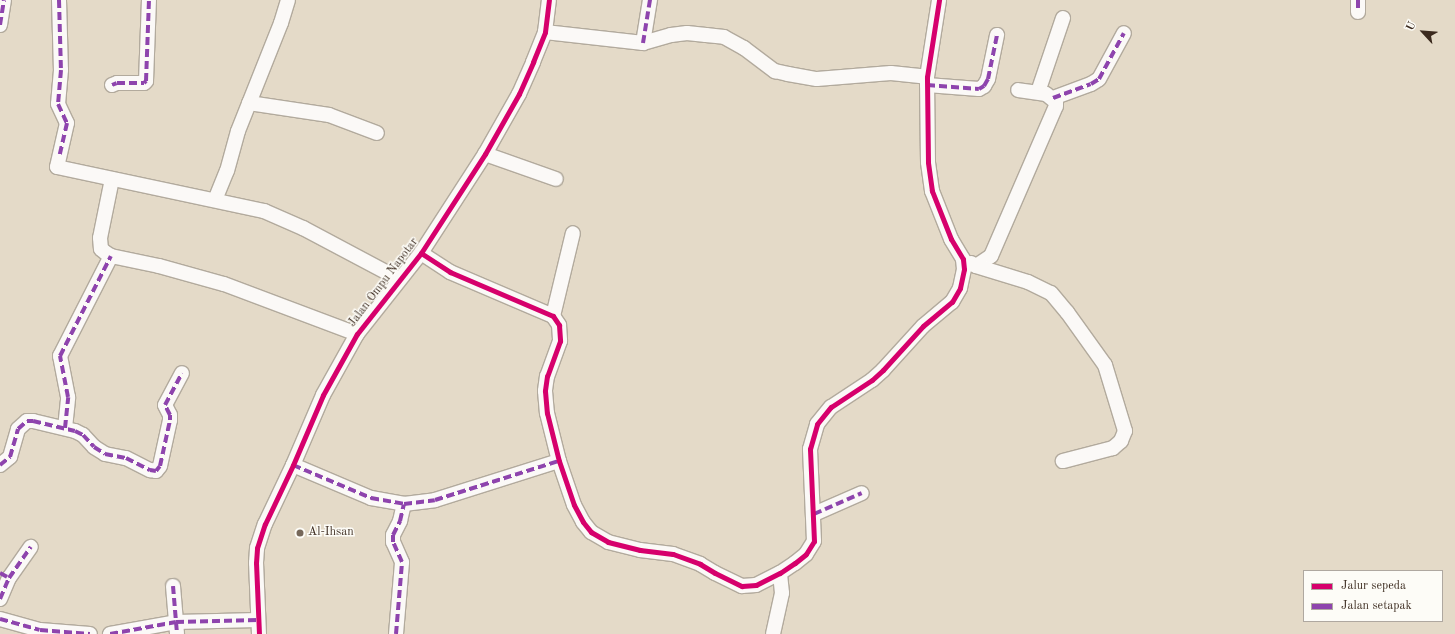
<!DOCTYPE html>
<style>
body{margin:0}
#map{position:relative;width:1455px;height:634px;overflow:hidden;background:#e4dac8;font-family:"Old Standard TT",serif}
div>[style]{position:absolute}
.roads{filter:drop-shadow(1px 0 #b2aa9d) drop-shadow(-1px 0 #b2aa9d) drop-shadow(0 1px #b2aa9d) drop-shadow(0 -1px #b2aa9d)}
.minor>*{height:14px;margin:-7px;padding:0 7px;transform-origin:7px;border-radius:7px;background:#fbf9f7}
.quiet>*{height:4px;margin-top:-2px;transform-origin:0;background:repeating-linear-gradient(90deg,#8e44ad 0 8px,transparent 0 12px)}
.cycleway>*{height:5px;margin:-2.5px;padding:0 2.5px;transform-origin:2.5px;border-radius:2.5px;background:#d6006c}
.dots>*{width:11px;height:11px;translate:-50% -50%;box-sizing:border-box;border:2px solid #fdfcf7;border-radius:50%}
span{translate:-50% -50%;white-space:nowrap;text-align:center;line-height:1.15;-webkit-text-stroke:3px #fdfcf7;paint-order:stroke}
.street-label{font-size:12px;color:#3b2a1e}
.poi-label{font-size:12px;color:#3b2a1e}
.left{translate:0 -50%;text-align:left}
.legend{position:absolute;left:1303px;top:570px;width:140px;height:52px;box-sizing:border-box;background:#fdfcf7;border:1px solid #afa8a0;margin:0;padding:5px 7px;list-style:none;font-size:12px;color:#3b2a1e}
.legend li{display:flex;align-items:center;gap:8px;height:20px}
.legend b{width:20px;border:1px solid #afa8a0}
.north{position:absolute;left:1403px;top:12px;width:40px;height:40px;-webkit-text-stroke:3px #fdfcf7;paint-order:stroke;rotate:296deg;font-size:11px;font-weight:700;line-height:16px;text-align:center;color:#3b2a1e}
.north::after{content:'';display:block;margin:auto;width:14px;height:18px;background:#3b2a1e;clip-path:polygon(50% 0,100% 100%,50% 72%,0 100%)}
</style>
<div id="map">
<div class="roads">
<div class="minor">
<i style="left:59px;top:0;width:70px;rotate:88.4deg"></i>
<i style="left:61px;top:70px;width:34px;rotate:95deg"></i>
<i style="left:58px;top:104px;width:21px;rotate:65deg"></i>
<i style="left:67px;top:123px;width:45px;rotate:102.8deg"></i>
<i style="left:57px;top:167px;width:212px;rotate:12deg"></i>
<i style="left:264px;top:211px;width:43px;rotate:23.6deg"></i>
<i style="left:303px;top:228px;width:109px;rotate:28deg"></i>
<i style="left:1358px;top:0;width:12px;rotate:90deg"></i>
<i style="left:0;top:25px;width:25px;rotate:-81deg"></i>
<i style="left:545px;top:32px;width:99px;rotate:6.4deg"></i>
<i style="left:643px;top:43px;width:29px;rotate:-16deg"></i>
<i style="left:671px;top:35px;width:16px;rotate:-7deg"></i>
<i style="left:687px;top:33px;width:19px;rotate:6deg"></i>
<i style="left:706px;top:35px;width:18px;rotate:6deg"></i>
<i style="left:724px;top:37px;width:23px;rotate:29deg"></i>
<i style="left:744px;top:48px;width:39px;rotate:37deg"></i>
<i style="left:775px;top:71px;width:13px;rotate:13deg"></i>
<i style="left:788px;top:74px;width:29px;rotate:10deg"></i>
<i style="left:817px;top:79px;width:74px;rotate:-4.6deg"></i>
<i style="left:891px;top:73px;width:36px;rotate:6deg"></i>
<i style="left:643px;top:43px;width:44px;rotate:-80.8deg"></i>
<i style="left:112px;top:85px;width:5px;rotate:-22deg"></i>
<i style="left:117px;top:83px;width:27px"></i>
<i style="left:144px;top:83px;width:3px;rotate:-45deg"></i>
<i style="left:146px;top:81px;width:81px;rotate:-87.9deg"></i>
<i style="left:927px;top:85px;width:52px;rotate:4.4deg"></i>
<i style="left:979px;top:89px;width:6px;rotate:-31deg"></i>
<i style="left:984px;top:86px;width:8px;rotate:-60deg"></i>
<i style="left:988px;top:79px;width:45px;rotate:-78.4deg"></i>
<i style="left:1038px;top:92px;width:78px;rotate:-71.3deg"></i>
<i style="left:1053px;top:98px;width:40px;rotate:-20.2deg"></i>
<i style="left:1091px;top:84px;width:9px;rotate:-32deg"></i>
<i style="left:1099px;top:79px;width:52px;rotate:-61.5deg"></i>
<i style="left:249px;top:103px;width:81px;rotate:8.5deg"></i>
<i style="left:329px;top:115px;width:51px;rotate:20.6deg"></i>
<i style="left:485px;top:154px;width:75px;rotate:19.4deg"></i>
<i style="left:112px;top:179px;width:60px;rotate:101.5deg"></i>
<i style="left:100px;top:238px;width:11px;rotate:85deg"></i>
<i style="left:101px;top:249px;width:6px;rotate:39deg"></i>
<i style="left:106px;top:253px;width:6px;rotate:31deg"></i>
<i style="left:111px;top:256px;width:49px;rotate:11.8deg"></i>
<i style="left:159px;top:266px;width:67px;rotate:15.5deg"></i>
<i style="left:224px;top:284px;width:142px;rotate:20.6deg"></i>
<i style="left:215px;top:200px;width:31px;rotate:-68deg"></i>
<i style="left:227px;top:171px;width:41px;rotate:-74.6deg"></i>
<i style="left:238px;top:131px;width:116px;rotate:-68.3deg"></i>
<i style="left:281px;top:23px;width:24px;rotate:-73deg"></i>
<i style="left:421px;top:253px;width:35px;rotate:33deg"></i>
<i style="left:450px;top:272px;width:112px;rotate:23.1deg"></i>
<i style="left:553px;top:316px;width:11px;rotate:56deg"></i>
<i style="left:559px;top:325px;width:16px;rotate:86deg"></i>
<i style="left:560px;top:341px;width:37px;rotate:110deg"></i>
<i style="left:547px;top:376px;width:15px;rotate:98deg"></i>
<i style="left:545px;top:391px;width:22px;rotate:85deg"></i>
<i style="left:547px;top:413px;width:49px;rotate:76deg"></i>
<i style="left:559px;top:461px;width:46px;rotate:71.2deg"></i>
<i style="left:574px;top:505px;width:19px;rotate:62deg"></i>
<i style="left:583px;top:522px;width:13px;rotate:51deg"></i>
<i style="left:591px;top:532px;width:20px;rotate:30deg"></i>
<i style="left:608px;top:542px;width:33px;rotate:14deg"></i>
<i style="left:640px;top:550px;width:33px;rotate:7deg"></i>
<i style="left:673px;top:554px;width:29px;rotate:20deg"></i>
<i style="left:700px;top:564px;width:17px;rotate:31deg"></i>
<i style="left:715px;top:573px;width:30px;rotate:26deg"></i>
<i style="left:742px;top:586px;width:14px;rotate:-4deg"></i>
<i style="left:756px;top:585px;width:27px;rotate:-27deg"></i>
<i style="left:780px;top:573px;width:18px;rotate:-34deg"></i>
<i style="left:795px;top:563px;width:14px;rotate:-39deg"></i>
<i style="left:806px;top:554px;width:15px;rotate:-58deg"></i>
<i style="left:814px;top:541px;width:92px;rotate:-92.5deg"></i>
<i style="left:810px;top:449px;width:26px;rotate:-74deg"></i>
<i style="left:817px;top:424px;width:22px;rotate:-51deg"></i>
<i style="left:831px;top:407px;width:49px;rotate:-33.4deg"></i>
<i style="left:872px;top:380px;width:15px;rotate:-42deg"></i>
<i style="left:883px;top:370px;width:59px;rotate:-47.7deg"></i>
<i style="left:923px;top:326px;width:38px;rotate:-40deg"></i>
<i style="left:952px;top:302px;width:16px;rotate:-60deg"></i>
<i style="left:960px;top:288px;width:19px;rotate:-78deg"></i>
<i style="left:964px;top:269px;width:10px;rotate:-96deg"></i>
<i style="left:963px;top:259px;width:23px;rotate:-121deg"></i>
<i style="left:951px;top:239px;width:52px;rotate:-111.6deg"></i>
<i style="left:932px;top:191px;width:29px;rotate:-98deg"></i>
<i style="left:928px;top:162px;width:85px;rotate:-90.7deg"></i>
<i style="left:927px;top:77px;width:78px;rotate:-81.1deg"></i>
<i style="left:971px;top:263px;width:6px;rotate:31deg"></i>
<i style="left:976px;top:266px;width:18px;rotate:-34deg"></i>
<i style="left:991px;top:256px;width:163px;rotate:-66.6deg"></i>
<i style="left:1056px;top:106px;width:4px;rotate:-90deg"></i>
<i style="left:1056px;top:102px;width:13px;rotate:-141deg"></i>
<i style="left:1046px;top:94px;width:28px;rotate:-172deg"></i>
<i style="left:976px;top:266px;width:54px;rotate:17.1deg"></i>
<i style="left:1028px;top:282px;width:25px;rotate:26deg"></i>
<i style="left:1051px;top:293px;width:25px;rotate:50deg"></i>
<i style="left:1067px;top:312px;width:65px;rotate:54.4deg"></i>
<i style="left:1105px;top:365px;width:69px;rotate:73.1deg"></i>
<i style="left:1125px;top:431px;width:11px;rotate:112deg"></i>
<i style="left:1121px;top:441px;width:11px;rotate:139deg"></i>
<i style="left:1113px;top:448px;width:52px;rotate:165.4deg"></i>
<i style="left:553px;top:316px;width:85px;rotate:-76.5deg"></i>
<i style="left:65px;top:428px;width:31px;rotate:-84deg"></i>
<i style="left:68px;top:397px;width:42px;rotate:-101deg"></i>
<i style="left:60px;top:356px;width:112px;rotate:-63deg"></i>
<i style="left:0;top:465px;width:13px;rotate:-39deg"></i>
<i style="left:10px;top:457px;width:29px;rotate:-74deg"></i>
<i style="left:18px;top:429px;width:12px;rotate:-42deg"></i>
<i style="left:27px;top:421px;width:6px"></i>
<i style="left:33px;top:421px;width:43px;rotate:13.4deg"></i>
<i style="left:75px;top:431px;width:9px;rotate:27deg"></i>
<i style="left:83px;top:435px;width:16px;rotate:47deg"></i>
<i style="left:94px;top:447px;width:13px;rotate:32deg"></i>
<i style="left:105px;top:454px;width:21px;rotate:11deg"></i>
<i style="left:126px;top:458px;width:27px;rotate:27deg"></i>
<i style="left:150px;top:470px;width:6px;rotate:9deg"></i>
<i style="left:156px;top:471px;width:6px;rotate:-51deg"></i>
<i style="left:160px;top:466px;width:47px;rotate:-77.7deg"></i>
<i style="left:170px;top:420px;width:5px;rotate:-90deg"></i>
<i style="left:170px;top:415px;width:11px;rotate:-117deg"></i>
<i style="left:165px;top:405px;width:36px;rotate:-62deg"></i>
<i style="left:293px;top:465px;width:85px;rotate:22.9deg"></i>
<i style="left:371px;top:498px;width:34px;rotate:10deg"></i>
<i style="left:404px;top:504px;width:31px;rotate:-7deg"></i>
<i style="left:435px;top:500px;width:130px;rotate:-17.5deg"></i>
<i style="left:814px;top:514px;width:52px;rotate:-23.6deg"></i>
<i style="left:173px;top:586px;width:48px;rotate:85.2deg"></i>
<i style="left:0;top:599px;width:23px;rotate:-67deg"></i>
<i style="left:9px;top:578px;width:38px;rotate:-55deg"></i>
<i style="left:0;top:619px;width:41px;rotate:15.4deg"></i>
<i style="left:40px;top:630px;width:50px;rotate:4.6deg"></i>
<i style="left:110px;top:634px;width:67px;rotate:-10.3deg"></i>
<i style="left:176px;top:622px;width:82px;rotate:-1.4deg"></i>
<i style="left:259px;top:634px;width:71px;rotate:-92.4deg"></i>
<i style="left:256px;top:563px;width:15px;rotate:-86deg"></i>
<i style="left:257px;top:548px;width:25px;rotate:-72deg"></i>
<i style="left:265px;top:524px;width:65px;rotate:-64.6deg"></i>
<i style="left:293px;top:465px;width:76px;rotate:-66.8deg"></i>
<i style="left:323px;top:395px;width:70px;rotate:-60.9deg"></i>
<i style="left:357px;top:334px;width:103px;rotate:-51.7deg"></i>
<i style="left:421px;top:253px;width:118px;rotate:-57.1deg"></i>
<i style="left:485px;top:154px;width:69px;rotate:-60.5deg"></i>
<i style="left:519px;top:94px;width:35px;rotate:-66deg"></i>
<i style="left:533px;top:62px;width:32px;rotate:-68deg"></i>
<i style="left:545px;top:32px;width:32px;rotate:-83deg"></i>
<i style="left:396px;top:634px;width:72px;rotate:-85.2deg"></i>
<i style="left:402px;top:562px;width:22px;rotate:-114deg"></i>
<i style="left:393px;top:542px;width:7px;rotate:-90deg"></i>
<i style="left:393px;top:535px;width:16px;rotate:-63deg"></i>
<i style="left:400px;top:521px;width:17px;rotate:-77deg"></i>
<i style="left:773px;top:634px;width:42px;rotate:-77.6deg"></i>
<i style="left:782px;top:593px;width:20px;rotate:-96deg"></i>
</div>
</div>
<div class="quiet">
<i style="left:59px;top:0;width:70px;rotate:88.4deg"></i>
<i style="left:61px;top:70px;width:34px;rotate:95deg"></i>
<i style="left:58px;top:104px;width:21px;rotate:65deg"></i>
<i style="left:67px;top:123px;width:32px;rotate:103deg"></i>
<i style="left:1358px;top:0;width:12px;rotate:90deg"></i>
<i style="left:0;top:25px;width:25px;rotate:-81deg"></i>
<i style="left:643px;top:43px;width:44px;rotate:-80.8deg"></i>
<i style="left:112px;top:85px;width:5px;rotate:-22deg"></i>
<i style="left:117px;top:83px;width:27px"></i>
<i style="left:144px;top:83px;width:3px;rotate:-45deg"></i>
<i style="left:146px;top:81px;width:81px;rotate:-87.9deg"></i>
<i style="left:927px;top:85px;width:52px;rotate:4.4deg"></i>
<i style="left:979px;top:89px;width:6px;rotate:-31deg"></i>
<i style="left:984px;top:86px;width:8px;rotate:-60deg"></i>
<i style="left:988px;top:79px;width:45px;rotate:-78.4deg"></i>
<i style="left:1053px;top:98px;width:40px;rotate:-20.2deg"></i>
<i style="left:1091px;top:84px;width:9px;rotate:-32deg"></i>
<i style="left:1099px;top:79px;width:52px;rotate:-61.5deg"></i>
<i style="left:65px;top:428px;width:31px;rotate:-84deg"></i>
<i style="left:68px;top:397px;width:42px;rotate:-101deg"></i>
<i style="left:60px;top:356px;width:112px;rotate:-63deg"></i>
<i style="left:0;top:465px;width:13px;rotate:-39deg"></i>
<i style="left:10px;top:457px;width:29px;rotate:-74deg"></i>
<i style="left:18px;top:429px;width:12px;rotate:-42deg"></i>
<i style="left:27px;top:421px;width:6px"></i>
<i style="left:33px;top:421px;width:43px;rotate:13.4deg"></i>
<i style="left:75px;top:431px;width:9px;rotate:27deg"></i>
<i style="left:83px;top:435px;width:16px;rotate:47deg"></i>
<i style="left:94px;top:447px;width:13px;rotate:32deg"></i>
<i style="left:105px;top:454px;width:21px;rotate:11deg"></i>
<i style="left:126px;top:458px;width:27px;rotate:27deg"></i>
<i style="left:150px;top:470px;width:6px;rotate:9deg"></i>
<i style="left:156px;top:471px;width:6px;rotate:-51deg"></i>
<i style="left:160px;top:466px;width:47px;rotate:-77.7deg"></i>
<i style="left:170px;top:420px;width:5px;rotate:-90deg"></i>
<i style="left:170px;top:415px;width:11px;rotate:-117deg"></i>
<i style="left:165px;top:405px;width:36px;rotate:-62deg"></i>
<i style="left:293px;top:465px;width:85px;rotate:22.9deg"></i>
<i style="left:371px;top:498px;width:34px;rotate:10deg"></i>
<i style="left:404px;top:504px;width:31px;rotate:-7deg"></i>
<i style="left:435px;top:500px;width:130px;rotate:-17.5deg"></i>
<i style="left:814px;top:514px;width:52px;rotate:-23.6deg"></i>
<i style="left:0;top:573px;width:10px;rotate:29deg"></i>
<i style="left:173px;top:586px;width:48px;rotate:85.2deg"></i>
<i style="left:0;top:599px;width:23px;rotate:-67deg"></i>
<i style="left:9px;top:578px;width:38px;rotate:-55deg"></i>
<i style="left:0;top:619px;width:41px;rotate:15.4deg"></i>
<i style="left:40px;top:630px;width:50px;rotate:4.6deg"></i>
<i style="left:110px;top:634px;width:67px;rotate:-10.3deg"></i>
<i style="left:176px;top:622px;width:82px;rotate:-1.4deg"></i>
<i style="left:396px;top:634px;width:72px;rotate:-85.2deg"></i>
<i style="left:402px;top:562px;width:22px;rotate:-114deg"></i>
<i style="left:393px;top:542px;width:7px;rotate:-90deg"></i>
<i style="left:393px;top:535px;width:16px;rotate:-63deg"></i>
<i style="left:400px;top:521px;width:17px;rotate:-77deg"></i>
</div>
<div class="cycleway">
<i style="left:421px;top:253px;width:35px;rotate:33deg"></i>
<i style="left:450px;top:272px;width:112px;rotate:23.1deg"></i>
<i style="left:553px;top:316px;width:11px;rotate:56deg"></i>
<i style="left:559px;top:325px;width:16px;rotate:86deg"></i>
<i style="left:560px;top:341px;width:37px;rotate:110deg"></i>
<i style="left:547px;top:376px;width:15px;rotate:98deg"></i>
<i style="left:545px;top:391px;width:22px;rotate:85deg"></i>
<i style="left:547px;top:413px;width:49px;rotate:76deg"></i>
<i style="left:559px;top:461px;width:46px;rotate:71.2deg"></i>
<i style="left:574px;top:505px;width:19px;rotate:62deg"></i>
<i style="left:583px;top:522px;width:13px;rotate:51deg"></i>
<i style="left:591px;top:532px;width:20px;rotate:30deg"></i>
<i style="left:608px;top:542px;width:33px;rotate:14deg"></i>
<i style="left:640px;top:550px;width:33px;rotate:7deg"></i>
<i style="left:673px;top:554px;width:29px;rotate:20deg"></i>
<i style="left:700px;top:564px;width:17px;rotate:31deg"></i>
<i style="left:715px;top:573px;width:30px;rotate:26deg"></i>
<i style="left:742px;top:586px;width:14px;rotate:-4deg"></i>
<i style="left:756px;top:585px;width:27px;rotate:-27deg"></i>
<i style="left:780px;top:573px;width:18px;rotate:-34deg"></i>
<i style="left:795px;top:563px;width:14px;rotate:-39deg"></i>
<i style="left:806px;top:554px;width:15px;rotate:-58deg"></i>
<i style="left:814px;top:541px;width:92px;rotate:-92.5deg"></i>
<i style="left:810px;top:449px;width:26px;rotate:-74deg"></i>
<i style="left:817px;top:424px;width:22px;rotate:-51deg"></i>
<i style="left:831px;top:407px;width:49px;rotate:-33.4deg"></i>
<i style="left:872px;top:380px;width:15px;rotate:-42deg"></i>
<i style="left:883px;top:370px;width:59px;rotate:-47.7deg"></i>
<i style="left:923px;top:326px;width:38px;rotate:-40deg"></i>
<i style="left:952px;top:302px;width:16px;rotate:-60deg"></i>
<i style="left:960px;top:288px;width:19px;rotate:-78deg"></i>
<i style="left:964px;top:269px;width:10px;rotate:-96deg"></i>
<i style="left:963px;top:259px;width:23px;rotate:-121deg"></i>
<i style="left:951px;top:239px;width:52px;rotate:-111.6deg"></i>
<i style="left:932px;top:191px;width:29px;rotate:-98deg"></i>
<i style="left:928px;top:162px;width:85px;rotate:-90.7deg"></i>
<i style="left:927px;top:77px;width:78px;rotate:-81.1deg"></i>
<i style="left:259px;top:634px;width:71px;rotate:-92.4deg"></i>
<i style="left:256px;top:563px;width:15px;rotate:-86deg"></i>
<i style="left:257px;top:548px;width:25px;rotate:-72deg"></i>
<i style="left:265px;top:524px;width:65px;rotate:-64.6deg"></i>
<i style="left:293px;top:465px;width:76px;rotate:-66.8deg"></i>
<i style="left:323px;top:395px;width:70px;rotate:-60.9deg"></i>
<i style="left:357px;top:334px;width:103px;rotate:-51.7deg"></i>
<i style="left:421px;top:253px;width:118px;rotate:-57.1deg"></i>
<i style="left:485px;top:154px;width:69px;rotate:-60.5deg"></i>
<i style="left:519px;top:94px;width:35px;rotate:-66deg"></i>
<i style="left:533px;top:62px;width:32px;rotate:-68deg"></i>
<i style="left:545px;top:32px;width:32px;rotate:-83deg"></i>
</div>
<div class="dots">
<i style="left:300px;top:533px;background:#76685a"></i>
</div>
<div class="street-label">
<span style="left:384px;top:283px;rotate:-53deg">Jalan Ompu Napotar</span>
</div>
<div class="poi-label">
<span class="left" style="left:308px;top:533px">Al-Ihsan</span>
</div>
<ul class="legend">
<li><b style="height:5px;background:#d6006c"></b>Jalur sepeda</li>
<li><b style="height:5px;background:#8e44ad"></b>Jalan setapak</li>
</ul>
<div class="north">U</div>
</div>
